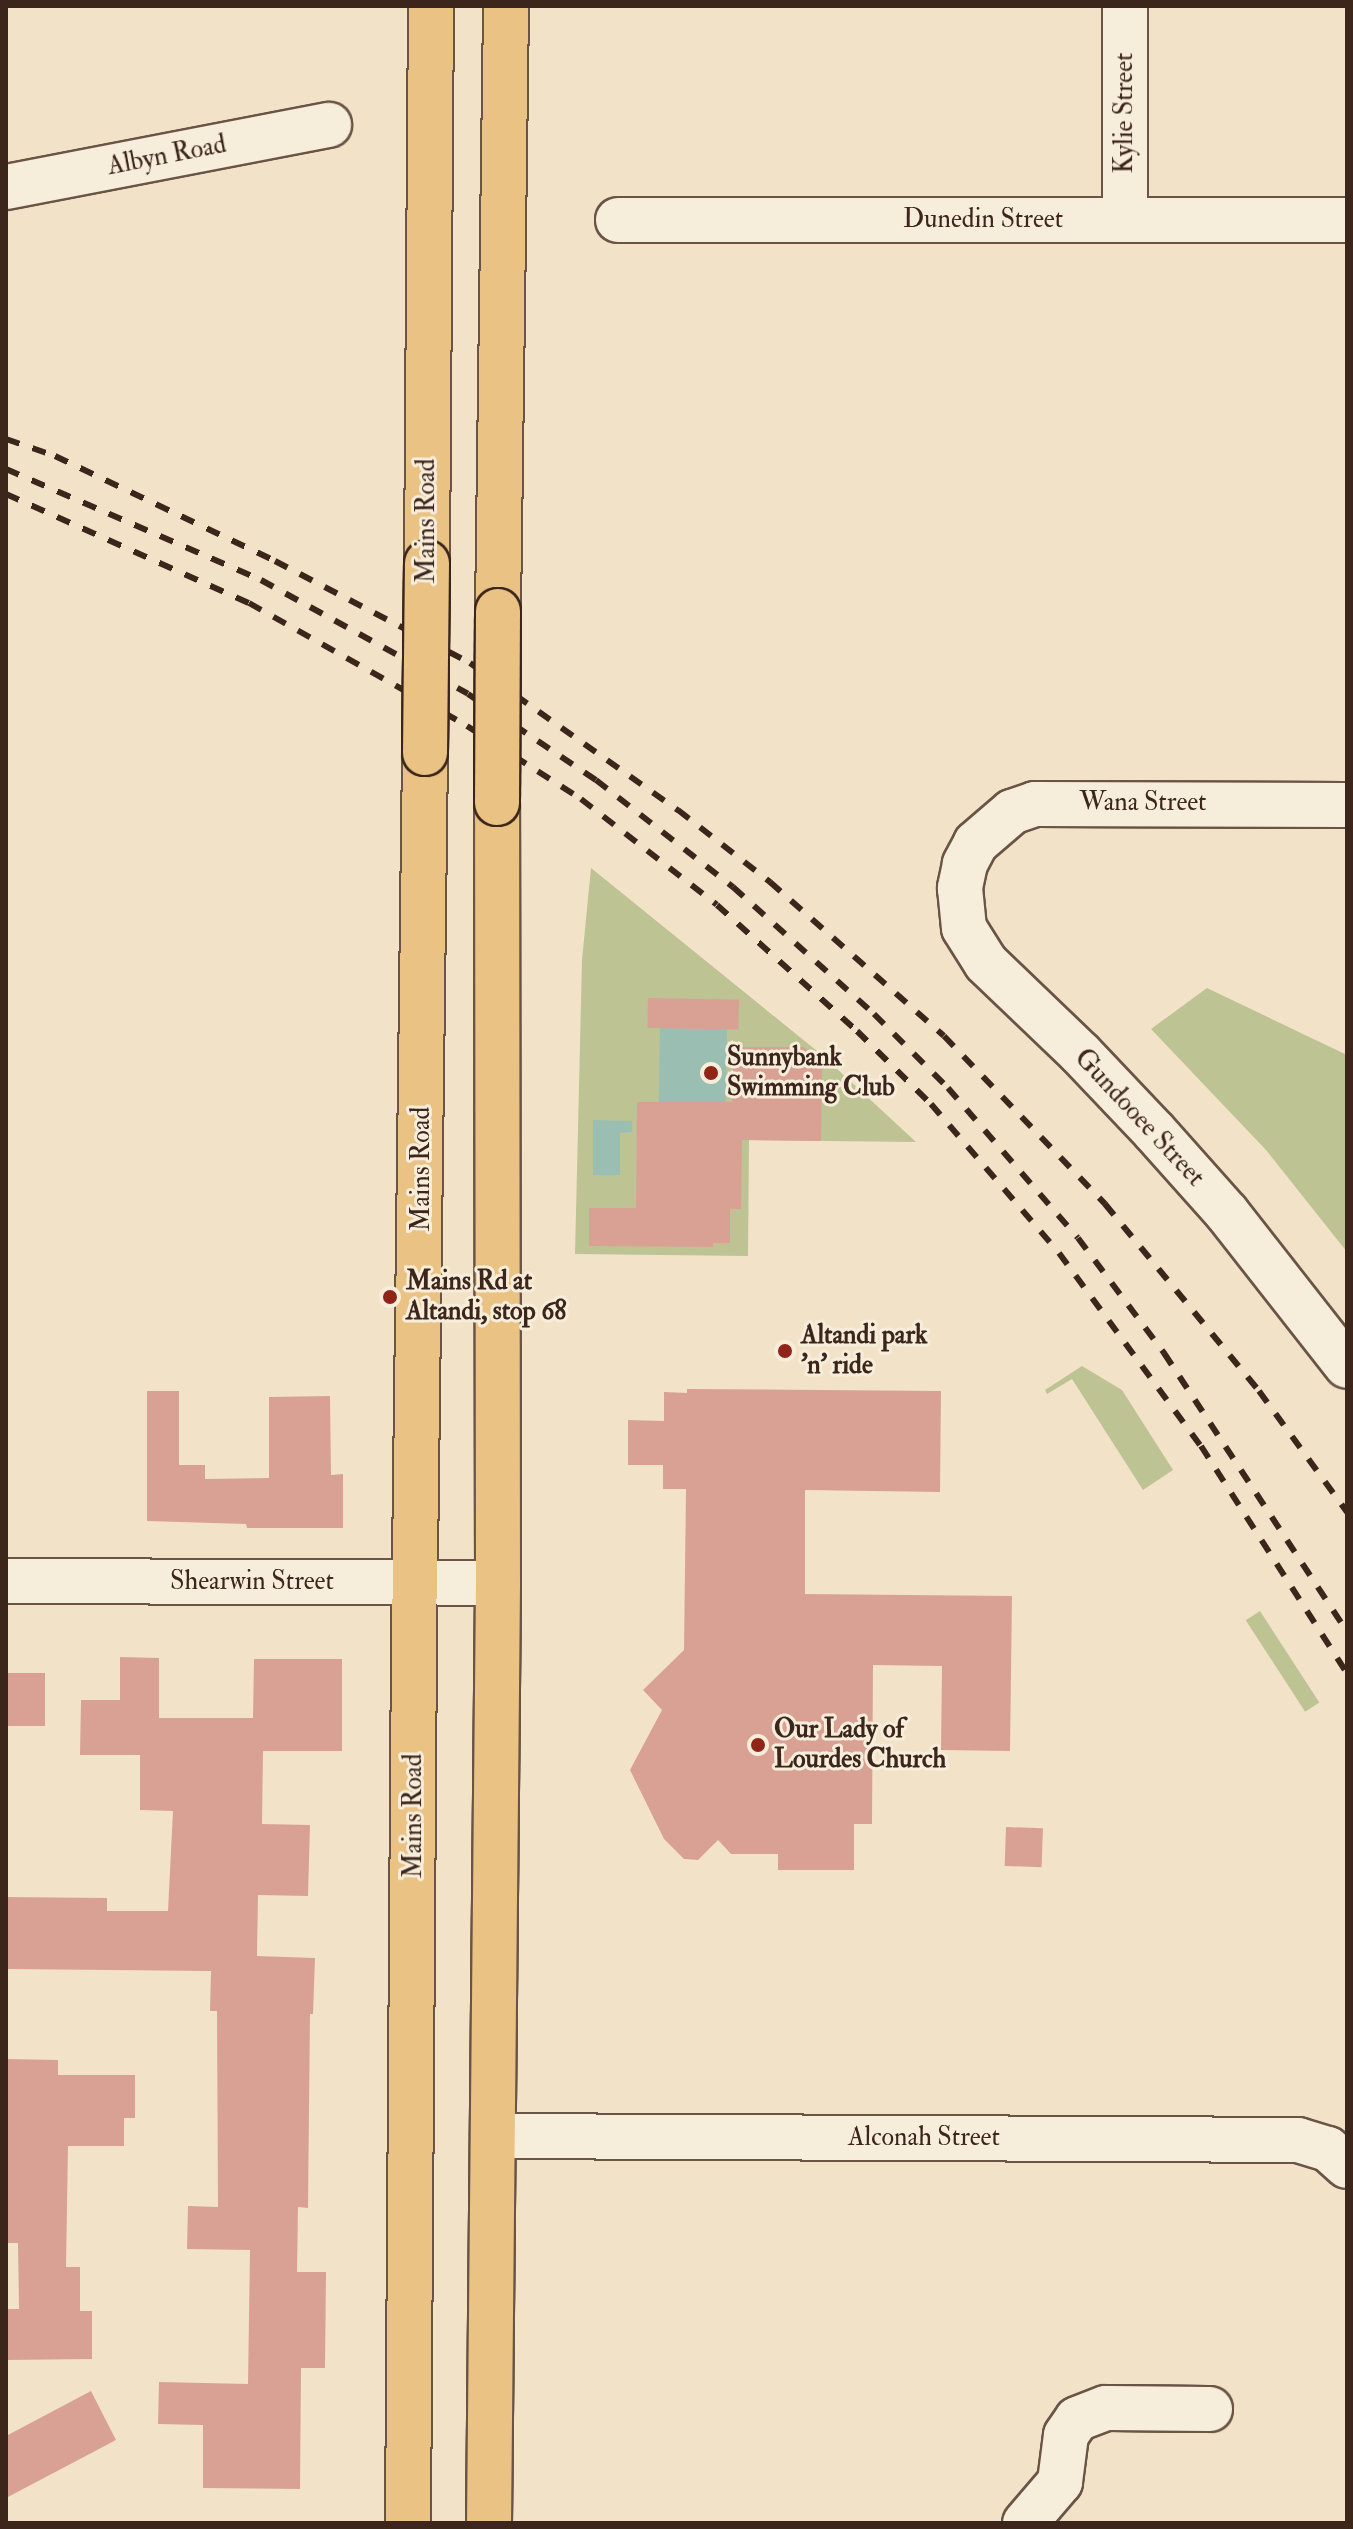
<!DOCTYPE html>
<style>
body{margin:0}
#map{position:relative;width:1353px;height:2529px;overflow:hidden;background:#f2e3c8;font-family:"IM FELL Double Pica",serif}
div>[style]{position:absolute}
.green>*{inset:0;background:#bec393;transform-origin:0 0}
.water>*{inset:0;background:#9bbeb3;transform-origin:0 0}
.building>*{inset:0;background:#d9a194;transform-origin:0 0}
.roads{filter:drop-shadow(2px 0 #6a5446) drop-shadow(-2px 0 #6a5446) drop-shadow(0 2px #6a5446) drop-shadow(0 -2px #6a5446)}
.minor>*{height:44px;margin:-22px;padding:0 22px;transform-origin:22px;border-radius:22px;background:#f7eddb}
.primary>*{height:44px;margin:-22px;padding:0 22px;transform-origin:22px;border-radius:22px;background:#e9c284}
.rail>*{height:6px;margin-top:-3px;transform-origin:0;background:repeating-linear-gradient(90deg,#3c251b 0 14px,transparent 0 28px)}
.bridges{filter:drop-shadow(2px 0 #3c251b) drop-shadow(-2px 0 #3c251b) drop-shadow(0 2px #3c251b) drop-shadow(0 -2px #3c251b)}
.primary-bridge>*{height:44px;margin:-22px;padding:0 22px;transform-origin:22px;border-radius:22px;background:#e9c284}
.dots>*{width:22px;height:22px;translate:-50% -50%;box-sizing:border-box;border:4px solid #f7eddb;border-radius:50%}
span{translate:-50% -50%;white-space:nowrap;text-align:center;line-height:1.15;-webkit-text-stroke:6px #f7eddb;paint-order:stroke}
.street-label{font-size:26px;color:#3c251b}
.poi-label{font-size:26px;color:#3c251b;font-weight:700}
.left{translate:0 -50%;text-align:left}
.frame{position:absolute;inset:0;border:8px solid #3c251b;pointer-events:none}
</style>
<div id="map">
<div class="green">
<i style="clip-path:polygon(591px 868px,822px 1055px,916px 1142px,749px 1140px,748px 1256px,575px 1254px,582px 960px)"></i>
<i style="clip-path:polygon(1207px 988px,1347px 1055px,1347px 1252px,1266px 1150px,1151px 1029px)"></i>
<i style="clip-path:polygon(1082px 1366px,1122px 1390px,1173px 1470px,1143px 1490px,1072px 1379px,1047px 1394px,1045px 1390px)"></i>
<i style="left:1260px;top:1611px;width:109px;height:17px;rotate:57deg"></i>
</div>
<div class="water">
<i style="left:660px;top:1028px;width:67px;height:149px;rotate:1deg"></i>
<i style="clip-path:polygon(593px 1120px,632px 1121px,632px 1132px,620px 1133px,620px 1175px,593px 1175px)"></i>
</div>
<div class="building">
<i style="left:648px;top:998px;width:91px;height:30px;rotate:1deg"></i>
<i style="clip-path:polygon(733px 1047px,804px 1047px,822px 1065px,821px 1141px,742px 1140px,741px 1209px,730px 1209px,730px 1243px,713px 1243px,713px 1247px,589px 1246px,589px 1208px,636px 1208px,637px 1102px,732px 1102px)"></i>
<i style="clip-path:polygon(687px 1389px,941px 1391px,940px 1492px,805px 1490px,805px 1594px,1012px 1596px,1010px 1751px,941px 1750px,942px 1666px,873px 1665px,872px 1824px,854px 1824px,854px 1870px,778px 1870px,778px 1854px,731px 1854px,718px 1840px,698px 1860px,684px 1859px,664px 1839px,630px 1770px,662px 1710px,643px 1690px,684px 1650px,686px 1489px,663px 1489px,663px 1465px,628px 1465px,628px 1420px,664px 1421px,664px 1392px,687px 1393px)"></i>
<i style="clip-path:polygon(147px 1391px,179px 1391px,179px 1465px,205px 1465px,205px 1479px,269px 1478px,269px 1397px,330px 1396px,331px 1475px,343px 1474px,343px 1528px,247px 1528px,246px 1524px,147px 1521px)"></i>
<i style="clip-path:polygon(120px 1657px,159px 1658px,159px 1718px,253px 1718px,254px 1659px,342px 1659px,342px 1751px,263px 1751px,262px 1824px,310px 1825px,308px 1896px,258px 1895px,257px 1956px,315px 1958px,313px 2014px,310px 2014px,308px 2208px,298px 2207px,297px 2272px,326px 2272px,325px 2368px,301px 2368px,300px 2489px,203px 2488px,203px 2425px,158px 2424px,159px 2382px,248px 2384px,250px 2250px,187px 2249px,188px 2206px,218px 2207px,217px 2011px,210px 2011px,211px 1971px,6px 1969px,7px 1897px,107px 1898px,107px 1911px,168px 1911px,173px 1811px,140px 1810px,140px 1755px,80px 1755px,81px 1700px,120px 1700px)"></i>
<i style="left:6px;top:1673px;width:39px;height:53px"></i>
<i style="left:1006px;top:1827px;width:37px;height:39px;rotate:2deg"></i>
<i style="clip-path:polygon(6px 2059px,58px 2060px,58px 2075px,135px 2075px,135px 2118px,124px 2118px,124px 2146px,68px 2146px,66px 2267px,80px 2267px,80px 2311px,92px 2311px,92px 2359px,6px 2360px,6px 2309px,19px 2309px,18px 2243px,6px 2243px)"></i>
<i style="clip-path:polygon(91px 2391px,116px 2440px,6px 2498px,6px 2436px)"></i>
</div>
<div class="roads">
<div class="minor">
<i style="left:1125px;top:6px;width:214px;rotate:90deg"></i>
<i style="left:6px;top:187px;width:329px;rotate:-10.9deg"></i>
<i style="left:618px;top:220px;width:729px"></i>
<i style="left:1347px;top:805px;width:312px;rotate:-179.8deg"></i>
<i style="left:1035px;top:804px;width:24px;rotate:161deg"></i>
<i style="left:1012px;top:812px;width:48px;rotate:139.3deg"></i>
<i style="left:976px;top:843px;width:24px;rotate:118deg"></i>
<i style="left:965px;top:864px;width:25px;rotate:102deg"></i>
<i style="left:960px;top:888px;width:40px;rotate:84.3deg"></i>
<i style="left:964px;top:928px;width:41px;rotate:57.8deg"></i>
<i style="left:986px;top:963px;width:130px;rotate:43.8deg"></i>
<i style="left:1080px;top:1053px;width:108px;rotate:46.5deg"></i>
<i style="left:1154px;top:1131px;width:110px;rotate:48.3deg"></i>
<i style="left:1227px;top:1213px;width:194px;rotate:51.9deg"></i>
<i style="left:6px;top:1581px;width:492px;rotate:0.2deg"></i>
<i style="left:493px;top:2136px;width:805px;rotate:0.28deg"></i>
<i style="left:1298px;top:2140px;width:31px;rotate:17deg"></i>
<i style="left:1328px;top:2149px;width:25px;rotate:42deg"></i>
<i style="left:1025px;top:2523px;width:54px;rotate:-49.5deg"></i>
<i style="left:1060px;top:2482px;width:47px;rotate:-82.7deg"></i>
<i style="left:1066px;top:2435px;width:19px;rotate:-55deg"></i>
<i style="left:1077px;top:2419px;width:31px;rotate:-21deg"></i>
<i style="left:1106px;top:2408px;width:104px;rotate:0.6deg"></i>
</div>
<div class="primary">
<i style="left:427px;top:563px;width:557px;rotate:-89.59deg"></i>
<i style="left:498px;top:611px;width:605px;rotate:-89.24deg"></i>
<i style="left:408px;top:2523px;width:882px;rotate:-89.61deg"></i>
<i style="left:414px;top:1641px;width:888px;rotate:-89.29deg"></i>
<i style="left:489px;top:2523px;width:940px;rotate:-89.45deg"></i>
<i style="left:498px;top:1583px;width:780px;rotate:-90.07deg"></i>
</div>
</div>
<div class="rail">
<i style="left:6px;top:439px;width:52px;rotate:19.1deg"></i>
<i style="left:55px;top:456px;width:244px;rotate:25.5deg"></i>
<i style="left:275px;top:561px;width:220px;rotate:27.6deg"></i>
<i style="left:470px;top:663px;width:255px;rotate:35.3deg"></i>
<i style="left:678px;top:810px;width:117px;rotate:38deg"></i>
<i style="left:770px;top:882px;width:232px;rotate:41.5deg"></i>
<i style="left:944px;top:1036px;width:233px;rotate:46.2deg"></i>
<i style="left:1105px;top:1204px;width:242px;rotate:50.5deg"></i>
<i style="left:1259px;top:1391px;width:150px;rotate:54deg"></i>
<i style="left:6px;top:469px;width:278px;rotate:23.5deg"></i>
<i style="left:261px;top:580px;width:236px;rotate:28.8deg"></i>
<i style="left:468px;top:694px;width:154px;rotate:33.9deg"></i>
<i style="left:596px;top:780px;width:174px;rotate:38deg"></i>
<i style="left:733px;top:887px;width:190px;rotate:42deg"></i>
<i style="left:874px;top:1014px;width:105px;rotate:45deg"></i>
<i style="left:948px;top:1088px;width:198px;rotate:49.1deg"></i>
<i style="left:1078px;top:1238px;width:144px;rotate:53.2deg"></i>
<i style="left:1164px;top:1353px;width:334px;rotate:56.7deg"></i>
<i style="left:6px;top:494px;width:266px;rotate:24.2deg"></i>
<i style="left:249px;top:603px;width:250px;rotate:29.4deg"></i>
<i style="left:467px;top:726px;width:135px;rotate:32.6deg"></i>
<i style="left:581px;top:799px;width:172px;rotate:37.9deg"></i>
<i style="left:717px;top:905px;width:188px;rotate:42deg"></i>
<i style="left:857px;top:1031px;width:104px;rotate:44.6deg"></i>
<i style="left:931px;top:1104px;width:196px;rotate:49.3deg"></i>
<i style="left:1059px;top:1253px;width:240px;rotate:53.7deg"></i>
<i style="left:1201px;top:1446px;width:270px;rotate:57.3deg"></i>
</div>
<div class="bridges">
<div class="primary-bridge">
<i style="left:425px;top:753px;width:190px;rotate:-89.4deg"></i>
<i style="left:497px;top:803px;width:192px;rotate:-89.7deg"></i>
</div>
</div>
<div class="dots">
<i style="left:711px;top:1073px;background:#8f2418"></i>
<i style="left:390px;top:1297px;background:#8f2418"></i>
<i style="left:785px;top:1351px;background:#8f2418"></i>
<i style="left:758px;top:1745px;background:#8f2418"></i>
</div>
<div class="street-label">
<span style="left:1125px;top:113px;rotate:-90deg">Kylie Street</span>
<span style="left:167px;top:156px;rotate:-11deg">Albyn Road</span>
<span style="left:983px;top:220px">Dunedin Street</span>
<span style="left:427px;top:521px;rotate:-90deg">Mains Road</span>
<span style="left:1143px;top:803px">Wana Street</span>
<span style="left:1139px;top:1118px;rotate:47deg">Gundooee Street</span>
<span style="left:422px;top:1169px;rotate:-90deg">Mains Road</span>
<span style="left:252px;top:1582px">Shearwin Street</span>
<span style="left:414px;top:1816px;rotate:-90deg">Mains Road</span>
<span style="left:924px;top:2138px">Alconah Street</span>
</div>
<div class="poi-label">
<span class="left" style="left:727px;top:1073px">Sunnybank<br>Swimming Club</span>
<span class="left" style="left:406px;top:1297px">Mains Rd at<br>Altandi, stop 68</span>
<span class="left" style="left:801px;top:1351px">Altandi park<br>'n' ride</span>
<span class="left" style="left:774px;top:1745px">Our Lady of<br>Lourdes Church</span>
</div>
<div class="frame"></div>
</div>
